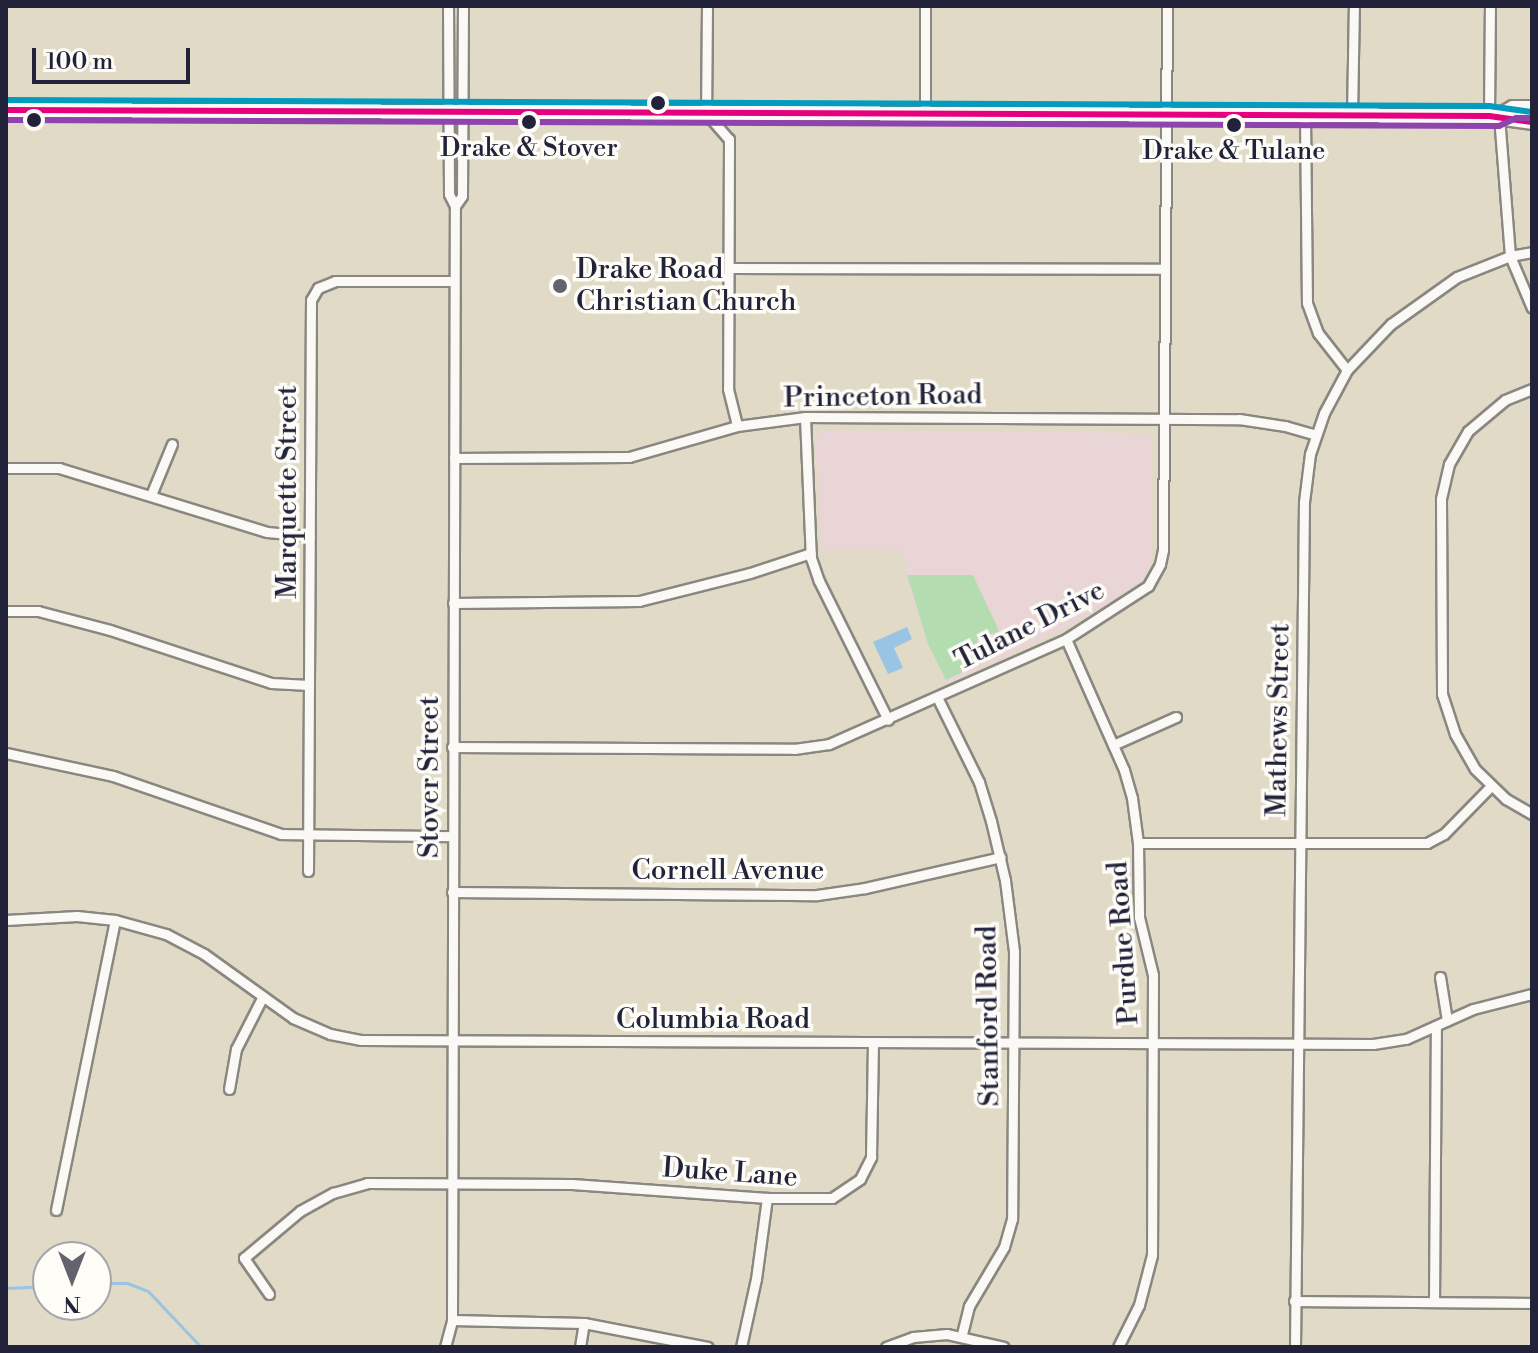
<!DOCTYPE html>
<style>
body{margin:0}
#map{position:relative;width:1538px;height:1353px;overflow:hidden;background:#e0dac6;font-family:"Libre Bodoni",serif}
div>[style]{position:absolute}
.built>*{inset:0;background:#e9d4d6}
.green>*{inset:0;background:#b3ddb1}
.water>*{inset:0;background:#9ac4e3}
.stream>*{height:3px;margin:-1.5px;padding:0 1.5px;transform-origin:1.5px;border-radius:1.5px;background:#9ac4e3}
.roads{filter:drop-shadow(2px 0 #8a8781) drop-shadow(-2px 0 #8a8781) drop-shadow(0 2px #8a8781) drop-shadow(0 -2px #8a8781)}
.minor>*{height:9px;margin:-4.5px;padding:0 4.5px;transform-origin:4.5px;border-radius:4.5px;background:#faf9f6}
.secondary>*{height:14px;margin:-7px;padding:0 7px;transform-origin:7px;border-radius:7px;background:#faf9f6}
.bus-1>*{height:6px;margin:-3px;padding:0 3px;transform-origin:3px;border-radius:3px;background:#e5007d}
.bus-2>*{height:6px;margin:-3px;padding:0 3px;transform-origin:3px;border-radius:3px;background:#8e44ad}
.bus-3>*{height:6px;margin:-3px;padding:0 3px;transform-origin:3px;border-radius:3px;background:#039cbf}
.dots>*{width:22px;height:22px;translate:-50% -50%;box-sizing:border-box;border:4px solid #fdfcf7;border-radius:50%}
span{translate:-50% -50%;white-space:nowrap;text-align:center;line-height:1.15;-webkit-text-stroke:7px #fdfcf7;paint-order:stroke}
.bus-label{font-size:26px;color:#22223b}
.poi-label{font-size:28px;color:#22223b}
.left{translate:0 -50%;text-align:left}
.street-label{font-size:28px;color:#22223b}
.frame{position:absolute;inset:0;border:8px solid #22223b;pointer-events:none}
.north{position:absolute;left:32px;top:1241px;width:80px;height:80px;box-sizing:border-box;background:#fdfcf7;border:2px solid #a5a5ac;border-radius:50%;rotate:180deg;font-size:22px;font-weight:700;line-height:32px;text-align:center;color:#22223b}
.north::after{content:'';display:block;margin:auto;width:28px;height:36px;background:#64626c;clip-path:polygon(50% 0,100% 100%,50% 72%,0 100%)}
.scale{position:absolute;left:32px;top:48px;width:158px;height:36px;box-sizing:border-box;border:4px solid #22223b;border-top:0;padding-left:10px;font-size:24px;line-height:28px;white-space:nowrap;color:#22223b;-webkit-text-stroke:6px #fdfcf7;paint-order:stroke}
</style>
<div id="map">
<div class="built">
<i style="clip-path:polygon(821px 430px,1148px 433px,1152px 438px,1152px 556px,1148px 571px,1139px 584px,1064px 629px,948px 684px,928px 644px,910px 592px,903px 551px,822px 549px,815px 442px)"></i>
</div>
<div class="green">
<i style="clip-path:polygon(907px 575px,973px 575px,999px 631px,977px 640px,987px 661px,946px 680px,928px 644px)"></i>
</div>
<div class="water">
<i style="clip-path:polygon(907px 627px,912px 639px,894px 648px,903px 668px,888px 674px,873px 642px)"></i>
</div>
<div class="stream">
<i style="left:96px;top:1283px;width:31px"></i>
<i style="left:127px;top:1283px;width:22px;rotate:21deg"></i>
<i style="left:148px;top:1291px;width:77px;rotate:46.6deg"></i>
<i style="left:6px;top:1288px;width:42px;rotate:-2.7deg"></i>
</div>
<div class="roads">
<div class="minor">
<i style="left:707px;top:6px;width:107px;rotate:90.5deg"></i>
<i style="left:706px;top:113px;width:35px;rotate:49deg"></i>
<i style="left:729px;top:139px;width:250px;rotate:90.2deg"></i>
<i style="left:728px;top:389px;width:38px;rotate:76deg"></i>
<i style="left:925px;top:114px;width:108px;rotate:-90deg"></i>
<i style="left:1305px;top:115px;width:188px;rotate:89.4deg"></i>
<i style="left:1307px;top:303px;width:32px;rotate:70deg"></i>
<i style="left:1318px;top:333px;width:47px;rotate:51.9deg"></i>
<i style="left:1352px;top:116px;width:110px;rotate:-89deg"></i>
<i style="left:1489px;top:116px;width:110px;rotate:-89.5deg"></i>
<i style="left:1499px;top:116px;width:140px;rotate:85.5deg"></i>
<i style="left:1510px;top:256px;width:56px;rotate:67.1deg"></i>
<i style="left:455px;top:206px;width:12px;rotate:-55deg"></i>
<i style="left:462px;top:196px;width:190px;rotate:-89.7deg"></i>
<i style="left:729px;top:268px;width:436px;rotate:0.1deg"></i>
<i style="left:1532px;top:389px;width:29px;rotate:158deg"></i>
<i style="left:1505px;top:400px;width:48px;rotate:140deg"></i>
<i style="left:1468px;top:431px;width:38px;rotate:120deg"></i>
<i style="left:1449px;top:464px;width:36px;rotate:103deg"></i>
<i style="left:1441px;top:499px;width:195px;rotate:89.7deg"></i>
<i style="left:1442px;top:694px;width:42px;rotate:72deg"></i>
<i style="left:1455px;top:734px;width:40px;rotate:60.3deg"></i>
<i style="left:1475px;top:769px;width:43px;rotate:44.1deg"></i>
<i style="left:1506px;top:799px;width:30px;rotate:30deg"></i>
<i style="left:805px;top:417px;width:141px;rotate:87.6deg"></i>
<i style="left:811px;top:558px;width:24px;rotate:71deg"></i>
<i style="left:819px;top:581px;width:155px;rotate:63.6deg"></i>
<i style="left:454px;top:458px;width:175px;rotate:-0.3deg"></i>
<i style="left:629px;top:457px;width:112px;rotate:-16deg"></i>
<i style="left:737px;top:426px;width:69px;rotate:-7.5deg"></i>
<i style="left:805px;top:417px;width:434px;rotate:0.3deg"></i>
<i style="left:1239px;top:419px;width:47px;rotate:8.7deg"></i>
<i style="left:1285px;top:426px;width:32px;rotate:16deg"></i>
<i style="left:6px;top:468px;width:53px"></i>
<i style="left:59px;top:468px;width:218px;rotate:17.1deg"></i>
<i style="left:267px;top:532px;width:43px;rotate:5.3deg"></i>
<i style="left:151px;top:495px;width:55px;rotate:-67.6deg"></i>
<i style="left:453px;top:603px;width:186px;rotate:-0.6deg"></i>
<i style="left:639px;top:601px;width:114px;rotate:-14.2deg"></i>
<i style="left:750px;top:573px;width:64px;rotate:-18.2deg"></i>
<i style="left:6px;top:611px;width:32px"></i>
<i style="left:38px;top:611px;width:74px;rotate:14.8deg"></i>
<i style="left:110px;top:630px;width:169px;rotate:18.2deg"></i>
<i style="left:271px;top:683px;width:38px;rotate:3deg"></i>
<i style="left:1066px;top:639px;width:143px;rotate:66.1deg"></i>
<i style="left:1124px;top:770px;width:29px;rotate:74deg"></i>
<i style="left:1132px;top:798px;width:45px;rotate:82.4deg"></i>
<i style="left:1138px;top:843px;width:74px;rotate:89.2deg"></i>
<i style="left:1139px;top:917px;width:60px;rotate:76.4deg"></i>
<i style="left:1153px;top:975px;width:280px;rotate:90.2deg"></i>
<i style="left:1152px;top:1255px;width:52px;rotate:104.6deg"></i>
<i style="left:1139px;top:1305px;width:47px;rotate:116.6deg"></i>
<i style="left:937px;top:697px;width:95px;rotate:63.7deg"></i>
<i style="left:979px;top:782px;width:41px;rotate:72.9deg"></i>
<i style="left:991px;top:821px;width:61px;rotate:76.7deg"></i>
<i style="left:1005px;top:880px;width:72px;rotate:82.8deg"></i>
<i style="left:1014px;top:951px;width:268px;rotate:90.4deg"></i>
<i style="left:1012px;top:1219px;width:29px;rotate:106deg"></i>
<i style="left:1004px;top:1247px;width:69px;rotate:120.7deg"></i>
<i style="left:969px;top:1306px;width:30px;rotate:104deg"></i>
<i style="left:1113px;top:745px;width:69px;rotate:-24deg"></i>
<i style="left:452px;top:747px;width:342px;rotate:0.3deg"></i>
<i style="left:794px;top:749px;width:35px;rotate:-8deg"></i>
<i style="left:829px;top:744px;width:259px;rotate:-23.9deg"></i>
<i style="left:1066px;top:639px;width:98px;rotate:-32.9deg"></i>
<i style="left:1148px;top:586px;width:25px;rotate:-61deg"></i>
<i style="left:1160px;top:564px;width:14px;rotate:-78deg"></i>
<i style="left:1163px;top:550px;width:544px;rotate:-89.58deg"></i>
<i style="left:6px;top:753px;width:109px;rotate:12.1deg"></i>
<i style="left:113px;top:776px;width:178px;rotate:19deg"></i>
<i style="left:281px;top:834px;width:171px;rotate:0.7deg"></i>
<i style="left:1138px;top:843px;width:289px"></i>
<i style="left:1427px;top:843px;width:19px;rotate:-28deg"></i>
<i style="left:1444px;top:834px;width:67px;rotate:-45.6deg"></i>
<i style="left:308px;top:871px;width:571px;rotate:-89.7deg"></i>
<i style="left:311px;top:300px;width:14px;rotate:-60deg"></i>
<i style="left:318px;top:288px;width:18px;rotate:-22deg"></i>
<i style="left:335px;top:281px;width:119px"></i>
<i style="left:452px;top:892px;width:365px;rotate:0.5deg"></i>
<i style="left:817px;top:895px;width:49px;rotate:-8.3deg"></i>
<i style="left:865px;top:888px;width:139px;rotate:-12.8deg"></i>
<i style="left:6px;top:920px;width:71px;rotate:-3.2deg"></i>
<i style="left:77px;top:916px;width:38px;rotate:6deg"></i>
<i style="left:115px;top:920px;width:53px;rotate:15.4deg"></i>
<i style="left:166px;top:934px;width:43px;rotate:27.8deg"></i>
<i style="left:204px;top:954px;width:110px;rotate:35.7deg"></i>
<i style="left:293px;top:1018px;width:40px;rotate:23.4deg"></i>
<i style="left:330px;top:1034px;width:32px;rotate:11deg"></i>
<i style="left:361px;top:1040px;width:1012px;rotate:0.23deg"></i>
<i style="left:1373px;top:1044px;width:33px;rotate:-9deg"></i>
<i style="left:1406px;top:1039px;width:73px;rotate:-24.1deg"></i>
<i style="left:1473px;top:1009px;width:61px;rotate:-14.3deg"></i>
<i style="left:1440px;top:977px;width:44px;rotate:80.8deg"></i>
<i style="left:229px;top:1089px;width:41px;rotate:-80.1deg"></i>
<i style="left:236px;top:1049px;width:59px;rotate:-63deg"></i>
<i style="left:56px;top:1210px;width:296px;rotate:-78.5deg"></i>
<i style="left:269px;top:1294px;width:44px;rotate:-124.8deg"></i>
<i style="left:244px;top:1258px;width:73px;rotate:-40deg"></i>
<i style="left:300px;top:1211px;width:38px;rotate:-29deg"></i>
<i style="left:333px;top:1193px;width:35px;rotate:-16deg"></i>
<i style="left:367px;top:1183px;width:205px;rotate:0.3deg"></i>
<i style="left:572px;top:1184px;width:196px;rotate:4.1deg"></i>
<i style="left:767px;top:1198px;width:65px"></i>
<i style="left:832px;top:1198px;width:34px;rotate:-34deg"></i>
<i style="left:860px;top:1179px;width:25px;rotate:-63deg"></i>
<i style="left:871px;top:1157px;width:115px;rotate:-89deg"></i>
<i style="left:1294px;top:1301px;width:238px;rotate:0.5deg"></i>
<i style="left:1434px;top:1302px;width:276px;rotate:-89.6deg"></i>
<i style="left:452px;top:1320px;width:132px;rotate:1.3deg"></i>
<i style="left:584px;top:1323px;width:126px;rotate:11deg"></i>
<i style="left:445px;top:1347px;width:28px;rotate:-75deg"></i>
<i style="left:452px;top:1320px;width:1114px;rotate:-89.85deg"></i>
<i style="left:455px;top:206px;width:13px;rotate:-117deg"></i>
<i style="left:449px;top:194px;width:188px;rotate:-90.3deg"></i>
<i style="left:580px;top:1347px;width:24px;rotate:-81deg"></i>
<i style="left:741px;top:1347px;width:70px;rotate:-77.6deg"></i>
<i style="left:756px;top:1279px;width:82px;rotate:-82.3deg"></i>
<i style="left:886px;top:1347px;width:29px;rotate:-20deg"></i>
<i style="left:913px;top:1337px;width:34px;rotate:-5deg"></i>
<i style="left:947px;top:1334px;width:58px;rotate:12.8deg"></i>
<i style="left:1295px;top:1347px;width:845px;rotate:-89.39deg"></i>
<i style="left:1304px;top:502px;width:48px;rotate:-82.9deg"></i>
<i style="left:1310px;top:454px;width:43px;rotate:-71.1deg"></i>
<i style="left:1324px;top:413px;width:49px;rotate:-61.9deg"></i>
<i style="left:1347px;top:370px;width:64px;rotate:-46.3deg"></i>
<i style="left:1391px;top:324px;width:81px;rotate:-35.5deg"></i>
<i style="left:1457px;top:277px;width:57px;rotate:-21.6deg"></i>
<i style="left:1510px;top:256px;width:22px;rotate:-10deg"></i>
</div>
<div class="secondary">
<i style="left:6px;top:110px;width:1483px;rotate:0.23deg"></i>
<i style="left:1489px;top:116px;width:43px;rotate:7.9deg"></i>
<i style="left:1499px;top:116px;width:16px;rotate:-30deg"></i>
<i style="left:1513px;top:108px;width:19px"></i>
</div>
</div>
<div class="bus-1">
<i style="left:6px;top:110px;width:1483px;rotate:0.23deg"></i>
<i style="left:1489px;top:116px;width:43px;rotate:7.9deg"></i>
</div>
<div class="bus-2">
<i style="left:6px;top:120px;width:1493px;rotate:0.23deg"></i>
<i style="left:1499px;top:126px;width:19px;rotate:-25deg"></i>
<i style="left:1516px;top:118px;width:16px"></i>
</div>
<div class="bus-3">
<i style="left:6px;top:100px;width:1483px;rotate:0.23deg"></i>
<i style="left:1489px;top:106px;width:43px;rotate:7.9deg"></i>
</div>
<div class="dots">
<i style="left:658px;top:103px;background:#22223b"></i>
<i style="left:34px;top:120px;background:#22223b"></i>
<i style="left:529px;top:122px;background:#22223b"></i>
<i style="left:1234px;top:125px;background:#22223b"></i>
<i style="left:560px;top:286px;background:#64626c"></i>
</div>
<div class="bus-label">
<span style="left:529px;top:149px">Drake &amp; Stover</span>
<span style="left:1234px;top:152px">Drake &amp; Tulane</span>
</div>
<div class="poi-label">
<span class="left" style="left:576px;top:286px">Drake Road<br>Christian Church</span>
</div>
<div class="street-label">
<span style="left:883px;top:397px;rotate:-1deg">Princeton Road</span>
<span style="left:288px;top:492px;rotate:-90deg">Marquette Street</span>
<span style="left:1030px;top:626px;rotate:-27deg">Tulane Drive</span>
<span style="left:1279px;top:720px;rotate:-89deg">Mathews Street</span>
<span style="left:430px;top:777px;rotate:-90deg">Stover Street</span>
<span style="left:728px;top:871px">Cornell Avenue</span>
<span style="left:1124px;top:943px;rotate:-94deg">Purdue Road</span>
<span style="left:989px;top:1016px;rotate:-91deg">Stanford Road</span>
<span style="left:713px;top:1020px">Columbia Road</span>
<span style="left:730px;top:1173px;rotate:4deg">Duke Lane</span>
</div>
<div class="frame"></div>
<div class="north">N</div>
<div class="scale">100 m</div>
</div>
